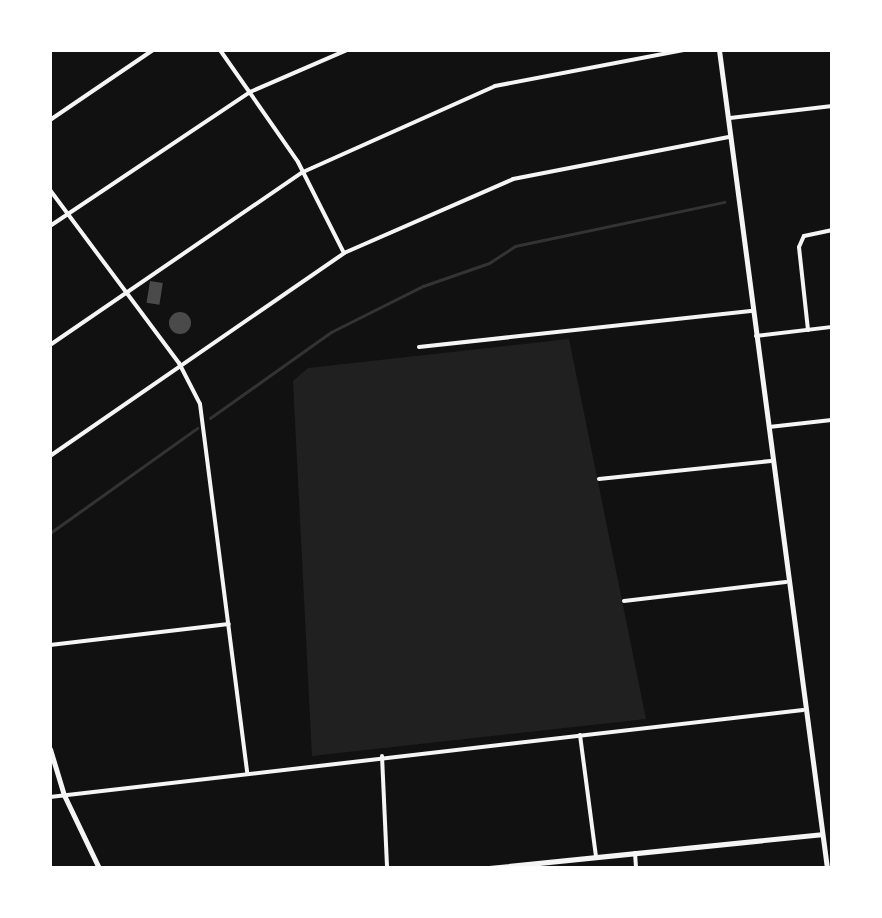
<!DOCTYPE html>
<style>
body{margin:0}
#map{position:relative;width:882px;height:918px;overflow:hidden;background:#111;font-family:Manrope,sans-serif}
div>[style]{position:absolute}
.green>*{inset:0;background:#202020}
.stream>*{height:3px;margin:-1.5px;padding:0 1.5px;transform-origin:1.5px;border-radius:1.5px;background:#333}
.building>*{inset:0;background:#4a4a4a;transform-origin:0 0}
.round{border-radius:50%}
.minor>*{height:4px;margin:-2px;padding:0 2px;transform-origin:2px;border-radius:2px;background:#f5f5f5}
.tertiary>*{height:5px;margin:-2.5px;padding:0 2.5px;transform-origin:2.5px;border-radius:2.5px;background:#f5f5f5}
span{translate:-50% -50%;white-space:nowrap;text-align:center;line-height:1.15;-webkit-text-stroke:7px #fff;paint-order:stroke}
.frame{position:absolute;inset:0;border:52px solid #fff;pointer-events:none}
</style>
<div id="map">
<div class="green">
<i style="clip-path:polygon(569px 339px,646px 719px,312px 756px,293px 381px,308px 368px)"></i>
</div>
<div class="stream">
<i style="left:210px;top:418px;width:148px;rotate:-35.4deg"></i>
<i style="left:331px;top:332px;width:103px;rotate:-26.6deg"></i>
<i style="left:423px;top:286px;width:70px;rotate:-19.2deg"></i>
<i style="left:489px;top:263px;width:31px;rotate:-33deg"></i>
<i style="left:515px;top:246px;width:214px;rotate:-11.9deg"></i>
<i style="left:50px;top:533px;width:181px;rotate:-35.5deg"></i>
</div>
<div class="building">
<i style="left:150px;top:281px;width:13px;height:22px;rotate:9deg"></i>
<i class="round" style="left:169px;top:312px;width:22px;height:22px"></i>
</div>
<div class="minor">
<i style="left:220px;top:50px;width:136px;rotate:55.1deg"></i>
<i style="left:298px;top:162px;width:102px;rotate:63.2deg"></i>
<i style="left:730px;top:118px;width:103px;rotate:-6.7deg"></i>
<i style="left:50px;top:120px;width:125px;rotate:-34.2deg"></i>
<i style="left:50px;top:190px;width:216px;rotate:53.3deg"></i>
<i style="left:179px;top:363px;width:46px;rotate:62.9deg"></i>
<i style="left:200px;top:404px;width:371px;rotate:82.7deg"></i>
<i style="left:50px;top:226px;width:241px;rotate:-33.8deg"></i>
<i style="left:250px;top:92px;width:106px;rotate:-23.4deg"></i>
<i style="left:808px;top:330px;width:83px;rotate:-96.2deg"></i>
<i style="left:799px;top:247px;width:12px;rotate:-66deg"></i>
<i style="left:804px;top:236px;width:29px;rotate:-12deg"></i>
<i style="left:756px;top:336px;width:77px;rotate:-6.8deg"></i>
<i style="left:50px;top:345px;width:306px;rotate:-34.4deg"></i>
<i style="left:303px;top:172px;width:210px;rotate:-24.1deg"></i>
<i style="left:495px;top:86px;width:192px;rotate:-10.8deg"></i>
<i style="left:419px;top:347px;width:336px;rotate:-6.2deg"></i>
<i style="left:769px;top:427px;width:63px;rotate:-6.3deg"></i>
<i style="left:50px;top:456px;width:357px;rotate:-34.6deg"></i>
<i style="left:344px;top:253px;width:184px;rotate:-23.6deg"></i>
<i style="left:513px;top:179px;width:221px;rotate:-11deg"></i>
<i style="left:599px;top:479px;width:173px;rotate:-6deg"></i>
<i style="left:624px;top:601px;width:163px;rotate:-6.7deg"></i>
<i style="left:50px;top:645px;width:180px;rotate:-6.7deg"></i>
<i style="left:580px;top:735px;width:123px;rotate:82.5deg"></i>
<i style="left:382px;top:756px;width:112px;rotate:87.4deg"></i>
<i style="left:50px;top:797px;width:758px;rotate:-6.59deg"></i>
<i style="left:635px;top:853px;width:15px;rotate:86deg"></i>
</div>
<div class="tertiary">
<i style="left:719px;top:50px;width:825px;rotate:82.48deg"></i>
<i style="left:50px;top:749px;width:48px;rotate:73.1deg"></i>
<i style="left:64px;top:795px;width:81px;rotate:64.4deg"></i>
<i style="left:489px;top:868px;width:334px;rotate:-5.8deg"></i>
</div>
<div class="frame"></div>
</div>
